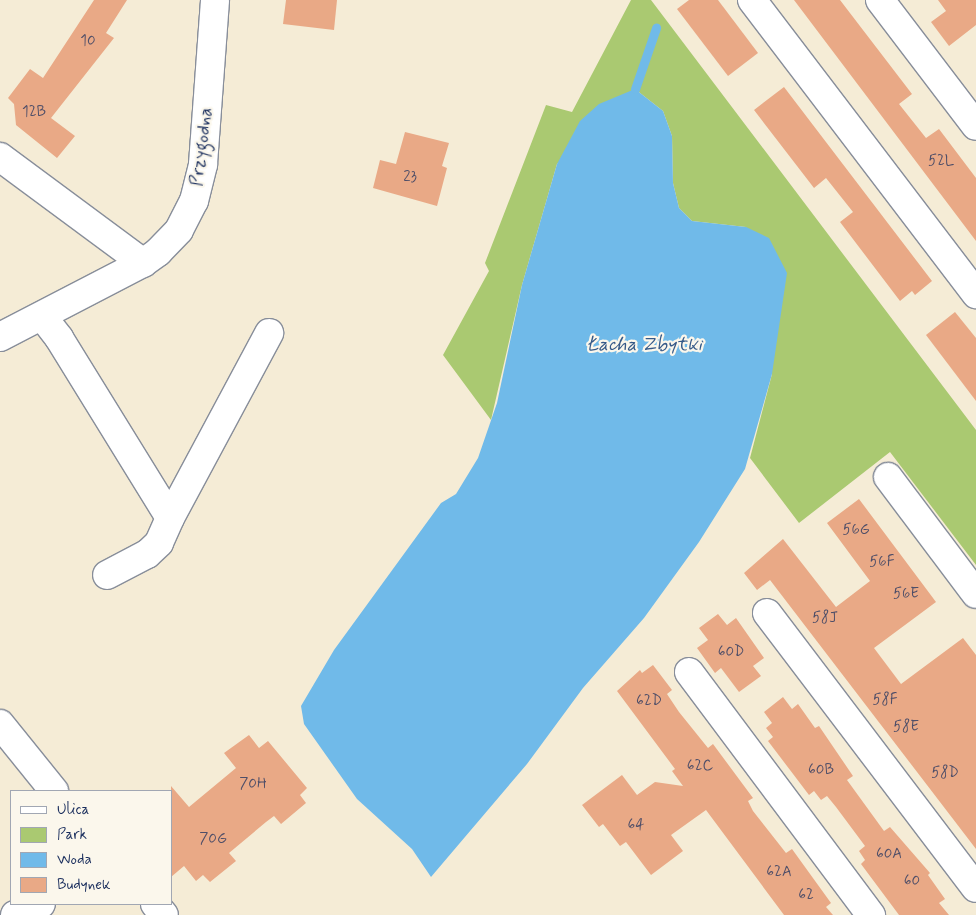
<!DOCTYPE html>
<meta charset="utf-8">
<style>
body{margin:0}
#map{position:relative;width:976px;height:915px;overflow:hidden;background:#f5ecd6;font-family:Mynerve,sans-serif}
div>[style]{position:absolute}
.green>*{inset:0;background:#aac971}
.water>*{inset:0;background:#70bae9}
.stream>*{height:9px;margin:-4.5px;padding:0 4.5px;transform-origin:4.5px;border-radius:4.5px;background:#70bae9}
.building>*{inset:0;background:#e9a986}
.roads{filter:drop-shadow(1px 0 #888e9a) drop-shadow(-1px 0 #888e9a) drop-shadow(0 1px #888e9a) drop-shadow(0 -1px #888e9a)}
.minor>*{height:28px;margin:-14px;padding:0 14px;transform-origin:14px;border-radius:14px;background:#fff}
span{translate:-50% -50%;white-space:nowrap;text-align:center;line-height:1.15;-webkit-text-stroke:4.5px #fbf7ec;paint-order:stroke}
.number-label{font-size:15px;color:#4e4e68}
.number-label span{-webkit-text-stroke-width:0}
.street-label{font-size:18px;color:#1b2f5e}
.water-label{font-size:19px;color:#355988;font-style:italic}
.legend{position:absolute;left:10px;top:790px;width:162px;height:115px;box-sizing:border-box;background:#fbf7ec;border:1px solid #a1a7b3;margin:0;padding:6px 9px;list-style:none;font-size:15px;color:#1b2f5e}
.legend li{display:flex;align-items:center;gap:10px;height:25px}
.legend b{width:25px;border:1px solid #a1a7b3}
</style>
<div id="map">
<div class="green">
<i style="clip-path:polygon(631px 0,651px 0,976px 430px,976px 565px,890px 452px,799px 523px,750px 458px,772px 374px,746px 227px,692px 221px,679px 208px,673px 183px,672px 136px,663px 111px,635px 89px,557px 164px,522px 285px,491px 420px,443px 355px,489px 271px,485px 263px,546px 105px,572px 112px)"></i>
</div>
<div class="water">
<i style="clip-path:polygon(635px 89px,663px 111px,672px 136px,673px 183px,679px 208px,692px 221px,746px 227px,769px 238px,787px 273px,772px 374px,745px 469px,699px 542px,644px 618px,583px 688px,527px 764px,431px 877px,412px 849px,357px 799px,304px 724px,301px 706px,334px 650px,441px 503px,456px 494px,478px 458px,497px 403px,522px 285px,557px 164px,580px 121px,599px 104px)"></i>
</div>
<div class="stream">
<i style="left:635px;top:89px;width:65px;rotate:-71deg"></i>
</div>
<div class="building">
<i style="clip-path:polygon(94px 0,127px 0,106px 33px,114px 38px,51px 118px,75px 136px,57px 158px,16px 125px,14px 104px,8px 98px,30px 69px,43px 78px)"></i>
<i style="clip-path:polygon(286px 0,337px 0,334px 30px,283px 24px)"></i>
<i style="clip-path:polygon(689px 0,718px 0,758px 53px,728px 76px,677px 9px)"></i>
<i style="clip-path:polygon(794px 0,840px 0,912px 94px,899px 104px,926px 138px,939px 129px,976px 178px,976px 241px)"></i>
<i style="clip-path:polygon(938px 0,976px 0,976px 25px,949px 46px,931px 22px,946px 11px)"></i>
<i style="clip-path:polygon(784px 87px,932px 281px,915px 295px,912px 291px,900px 301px,840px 222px,853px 212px,826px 178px,814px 188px,754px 110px)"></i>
<i style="clip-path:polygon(405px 132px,449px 143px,442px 166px,447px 168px,437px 206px,373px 188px,380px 160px,396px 164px)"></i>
<i style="clip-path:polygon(955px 312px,976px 338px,976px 401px,926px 335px)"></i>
<i style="clip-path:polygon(859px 499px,936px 602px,874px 648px,901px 684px,963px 638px,976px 655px,976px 849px,770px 580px,757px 590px,744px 573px,783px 539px,836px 607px,870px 581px,827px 523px)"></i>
<i style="clip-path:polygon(718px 614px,727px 625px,736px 618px,764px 658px,753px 666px,761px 676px,739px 692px,721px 668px,715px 673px,697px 648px,708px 640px,699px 628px)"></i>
<i style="clip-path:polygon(653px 665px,672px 690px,667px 694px,679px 712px,708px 748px,713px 744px,753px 798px,748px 801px,753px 811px,786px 853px,792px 849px,831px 903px,826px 907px,833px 915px,784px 915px,706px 810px,671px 835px,683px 851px,651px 875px,626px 842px,620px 846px,603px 824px,599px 827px,582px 805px,622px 775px,637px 795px,655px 782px,683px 786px,672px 771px,675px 769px,617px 691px,640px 670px,642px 673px)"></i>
<i style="clip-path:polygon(783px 697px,792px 709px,798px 704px,815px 728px,819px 726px,853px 776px,847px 780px,884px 831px,890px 827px,930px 873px,928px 875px,945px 899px,939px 903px,949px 915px,899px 915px,861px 864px,865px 860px,859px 851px,865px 846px,836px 807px,827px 796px,821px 800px,814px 791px,809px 795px,768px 741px,773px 737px,766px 728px,772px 723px,764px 712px)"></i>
<i style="clip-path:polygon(249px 735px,259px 748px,268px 741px,307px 788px,300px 795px,306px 803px,281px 824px,274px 816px,266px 822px,229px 853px,236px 861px,210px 882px,203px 875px,196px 881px,184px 866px,171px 877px,171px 786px,189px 807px,236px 768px,224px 753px)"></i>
</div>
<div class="roads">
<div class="minor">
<i style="left:752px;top:0;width:370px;rotate:52.7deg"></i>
<i style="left:880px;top:0;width:158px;rotate:52.7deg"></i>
<i style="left:0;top:157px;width:178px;rotate:36.5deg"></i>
<i style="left:42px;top:316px;width:28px;rotate:52deg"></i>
<i style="left:59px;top:338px;width:211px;rotate:58.3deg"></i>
<i style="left:170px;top:518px;width:27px;rotate:114deg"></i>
<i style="left:159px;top:543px;width:16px;rotate:137deg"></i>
<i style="left:147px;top:554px;width:45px;rotate:152.3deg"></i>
<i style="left:0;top:337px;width:161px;rotate:-27.4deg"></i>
<i style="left:143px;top:263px;width:19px;rotate:-36deg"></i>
<i style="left:158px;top:252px;width:30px;rotate:-46deg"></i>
<i style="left:179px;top:230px;width:33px;rotate:-63deg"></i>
<i style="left:194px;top:201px;width:38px;rotate:-76deg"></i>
<i style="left:203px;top:164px;width:164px;rotate:-85.8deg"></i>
<i style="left:888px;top:477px;width:146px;rotate:53.1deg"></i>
<i style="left:170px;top:518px;width:210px;rotate:-61.8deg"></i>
<i style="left:767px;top:613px;width:345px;rotate:52.8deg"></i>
<i style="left:689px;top:672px;width:304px;rotate:53.2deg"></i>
<i style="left:0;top:724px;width:86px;rotate:51.1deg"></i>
<i style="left:155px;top:904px;width:14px;rotate:51deg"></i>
<i style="left:15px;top:915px;width:28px;rotate:-23deg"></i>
</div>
</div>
<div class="number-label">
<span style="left:88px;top:42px">10</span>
<span style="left:34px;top:113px">12B</span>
<span style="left:941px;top:162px">52L</span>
<span style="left:410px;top:178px">23</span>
<span style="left:856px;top:531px">56G</span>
<span style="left:882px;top:563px">56F</span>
<span style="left:906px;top:595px">56E</span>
<span style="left:825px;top:619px">58J</span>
<span style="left:731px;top:653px">60D</span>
<span style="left:885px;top:701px">58F</span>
<span style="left:649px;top:702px">62D</span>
<span style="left:906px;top:728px">58E</span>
<span style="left:700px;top:767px">62C</span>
<span style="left:821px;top:771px">60B</span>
<span style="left:945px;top:774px">58D</span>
<span style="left:253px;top:785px">70H</span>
<span style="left:636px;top:826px">64</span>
<span style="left:213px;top:840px">70G</span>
<span style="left:889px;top:855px">60A</span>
<span style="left:779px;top:873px">62A</span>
<span style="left:912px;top:882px">60</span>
<span style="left:806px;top:896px">62</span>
</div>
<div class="street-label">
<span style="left:202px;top:147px;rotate:-83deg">Przygodna</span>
</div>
<div class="water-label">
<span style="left:644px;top:345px">Łacha Zbytki</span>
</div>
<ul class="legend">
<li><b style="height:6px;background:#fff"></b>Ulica</li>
<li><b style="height:14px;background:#aac971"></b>Park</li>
<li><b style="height:14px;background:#70bae9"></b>Woda</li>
<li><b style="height:14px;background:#e9a986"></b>Budynek</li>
</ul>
</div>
